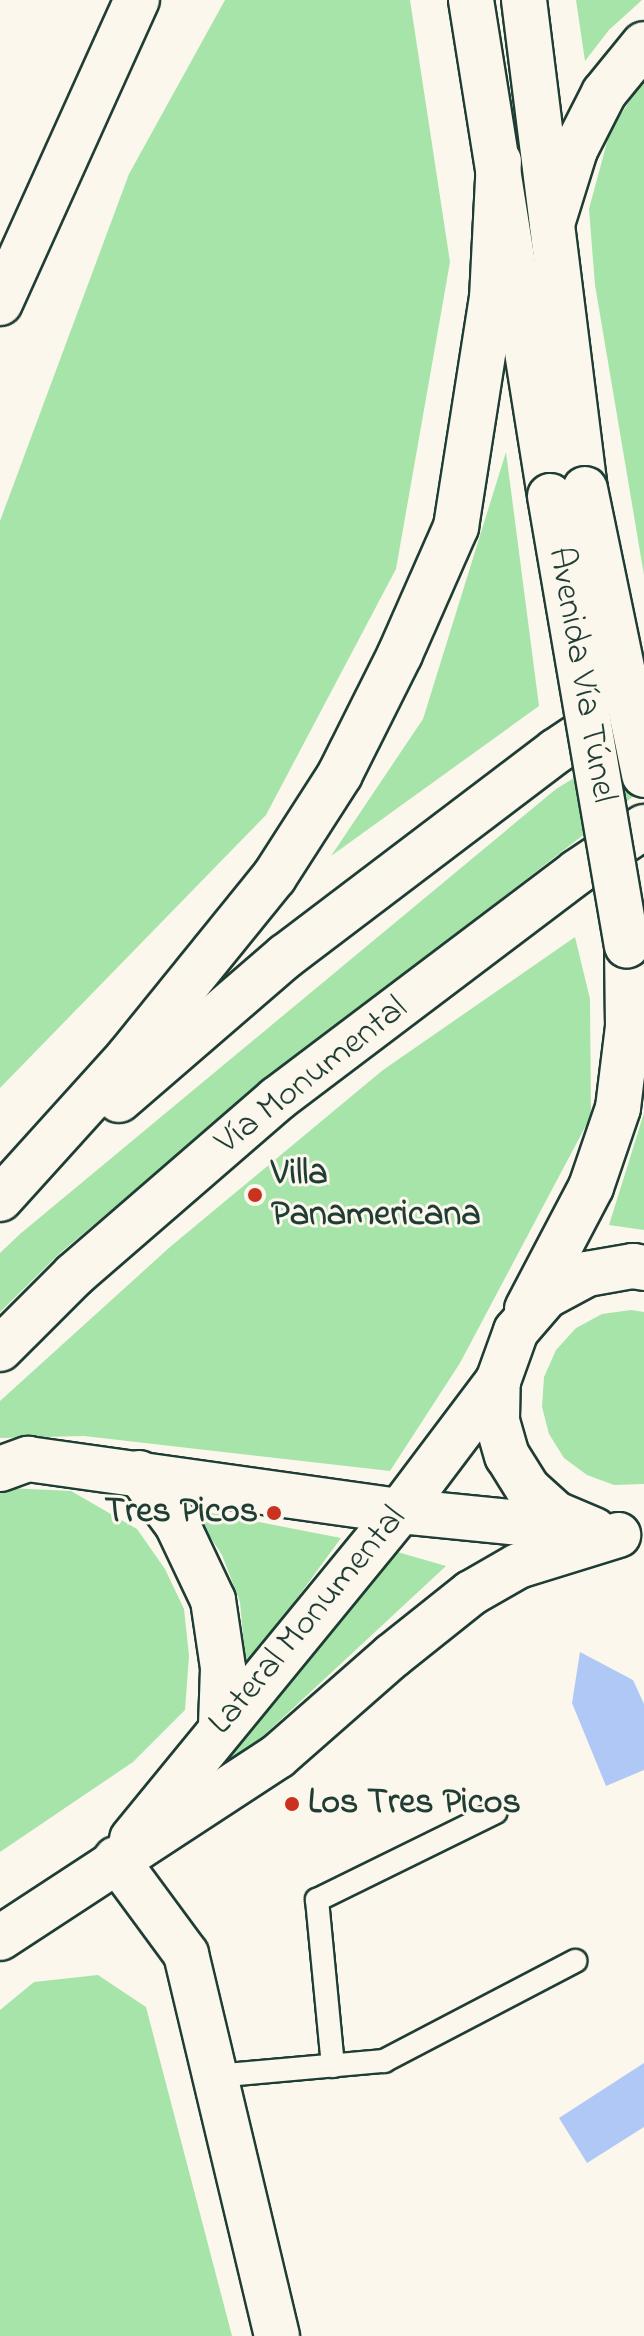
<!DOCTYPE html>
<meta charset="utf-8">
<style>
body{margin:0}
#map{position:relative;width:644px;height:2336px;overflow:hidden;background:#fbf7ec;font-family:"Indie Flower",sans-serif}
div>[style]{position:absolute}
.green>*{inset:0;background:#a7e4aa}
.building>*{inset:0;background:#b0c8f6}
.roads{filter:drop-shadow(2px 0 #1f3d34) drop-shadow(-2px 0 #1f3d34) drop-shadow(0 2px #1f3d34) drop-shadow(0 -2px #1f3d34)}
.lane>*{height:22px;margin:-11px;padding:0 11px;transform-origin:11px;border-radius:11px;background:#fbf7ec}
.street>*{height:44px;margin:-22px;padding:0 22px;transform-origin:22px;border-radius:22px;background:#fbf7ec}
.secondary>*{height:44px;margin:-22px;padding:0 22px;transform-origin:22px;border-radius:22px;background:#fbf7ec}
.highway>*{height:44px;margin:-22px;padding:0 22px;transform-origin:22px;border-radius:22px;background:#fbf7ec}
.bridges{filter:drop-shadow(2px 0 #1f3d34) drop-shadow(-2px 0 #1f3d34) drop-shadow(0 2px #1f3d34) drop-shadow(0 -2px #1f3d34)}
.secondary-bridge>*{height:44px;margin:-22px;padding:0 22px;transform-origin:22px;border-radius:22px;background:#fbf7ec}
.dots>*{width:22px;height:22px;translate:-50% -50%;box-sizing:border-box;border:4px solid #fbf7ec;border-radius:50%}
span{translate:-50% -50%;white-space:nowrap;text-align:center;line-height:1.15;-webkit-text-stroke:6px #fbf7ec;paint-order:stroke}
.street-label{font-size:36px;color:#1f3d34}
.poi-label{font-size:36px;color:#1f3d34;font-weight:700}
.left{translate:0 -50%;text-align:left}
.right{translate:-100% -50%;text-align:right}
</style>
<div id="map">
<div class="green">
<i style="clip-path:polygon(225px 0,410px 0,450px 262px,396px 569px,266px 815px,0 1088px,0 521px,129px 174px)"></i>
<i style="clip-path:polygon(576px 0,642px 0,609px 30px,585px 61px)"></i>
<i style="clip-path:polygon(644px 79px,644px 575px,595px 285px,589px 209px,610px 131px)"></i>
<i style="clip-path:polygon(506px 452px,539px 706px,331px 856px,423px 719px)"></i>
<i style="clip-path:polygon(644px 735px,644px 788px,260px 1085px,60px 1253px,0 1312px,0 1253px,20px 1234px,556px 789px)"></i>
<i style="clip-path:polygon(575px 937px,590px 999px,591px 1116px,460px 1363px,390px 1471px,84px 1436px,0 1438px,0 1401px,170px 1247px,383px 1070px)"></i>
<i style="clip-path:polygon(644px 1113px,644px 1230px,609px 1225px)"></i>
<i style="clip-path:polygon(631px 1310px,644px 1312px,644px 1484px,614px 1485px,587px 1475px,564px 1458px,549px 1434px,542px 1407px,544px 1377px,556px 1350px,576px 1328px,602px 1314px)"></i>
<i style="clip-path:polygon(9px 1488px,71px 1491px,137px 1529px,165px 1569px,184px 1609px,189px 1656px,185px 1710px,133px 1762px,0 1852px,0 1492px)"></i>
<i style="clip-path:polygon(192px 1509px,341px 1538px,246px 1668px,240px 1602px,222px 1555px)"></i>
<i style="clip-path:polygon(394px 1551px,446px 1566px,217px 1779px,195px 1783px)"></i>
<i style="clip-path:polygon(98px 1975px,146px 2007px,232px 2336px,0 2336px,0 2010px,34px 1982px)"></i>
</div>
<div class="building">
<i style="clip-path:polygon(580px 1652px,633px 1680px,644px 1704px,644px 1770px,606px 1786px,572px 1703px)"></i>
<i style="clip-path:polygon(644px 2063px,644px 2127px,587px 2163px,559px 2118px)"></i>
</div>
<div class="roads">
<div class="lane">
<i style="left:333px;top:2066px;width:167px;rotate:-95.5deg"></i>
<i style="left:317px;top:1900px;width:199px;rotate:-26.2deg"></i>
<i style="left:215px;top:2076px;width:170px;rotate:-5.1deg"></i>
<i style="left:384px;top:2061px;width:216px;rotate:-27.6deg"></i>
</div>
<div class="street">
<i style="left:116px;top:1859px;width:118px;rotate:53.6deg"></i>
<i style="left:186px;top:1954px;width:393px;rotate:76.6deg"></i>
</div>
<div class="secondary">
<i style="left:471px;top:0;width:502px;rotate:80.95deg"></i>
<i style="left:524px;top:0;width:493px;rotate:82.9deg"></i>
<i style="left:0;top:303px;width:333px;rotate:-65.7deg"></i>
<i style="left:527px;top:1309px;width:138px;rotate:-62.3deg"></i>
<i style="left:591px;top:1187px;width:83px;rotate:-71.1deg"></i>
<i style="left:618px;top:1108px;width:82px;rotate:-83deg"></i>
<i style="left:628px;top:1027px;width:82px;rotate:-90.7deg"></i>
<i style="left:139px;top:1473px;width:64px;rotate:53.3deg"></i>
<i style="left:177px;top:1524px;width:84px;rotate:64.7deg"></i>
<i style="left:213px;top:1600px;width:69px;rotate:81.6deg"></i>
<i style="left:223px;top:1668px;width:58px;rotate:92deg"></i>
<i style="left:594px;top:1530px;width:41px;rotate:-157.2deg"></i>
<i style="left:556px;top:1514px;width:38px;rotate:-138deg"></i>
<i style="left:528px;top:1489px;width:39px;rotate:-122deg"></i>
<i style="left:507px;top:1456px;width:37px;rotate:-106deg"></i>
<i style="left:497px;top:1420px;width:39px;rotate:-89deg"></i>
<i style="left:498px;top:1381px;width:53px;rotate:-70.2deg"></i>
<i style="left:516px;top:1331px;width:46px;rotate:-49.4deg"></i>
<i style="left:546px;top:1296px;width:47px;rotate:-28.2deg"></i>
<i style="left:587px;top:1274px;width:47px;rotate:-9.9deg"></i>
<i style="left:633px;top:1266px;width:11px;rotate:10deg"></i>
<i style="left:132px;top:1839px;width:424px;rotate:-50.7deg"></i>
<i style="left:400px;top:1511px;width:163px;rotate:-53deg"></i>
<i style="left:0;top:1938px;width:332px;rotate:-33.2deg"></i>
<i style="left:278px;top:1756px;width:152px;rotate:-41.3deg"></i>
<i style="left:392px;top:1656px;width:101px;rotate:-38.6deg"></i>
<i style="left:471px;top:1593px;width:54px;rotate:-29.9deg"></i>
<i style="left:518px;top:1566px;width:105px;rotate:-17.2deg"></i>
</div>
<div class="highway">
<i style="left:552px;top:224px;width:77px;rotate:-72.7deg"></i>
<i style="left:575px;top:150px;width:64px;rotate:-63deg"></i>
<i style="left:604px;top:93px;width:63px;rotate:-50.8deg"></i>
<i style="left:119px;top:1100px;width:221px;rotate:-40.8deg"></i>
<i style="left:286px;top:956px;width:339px;rotate:-37.2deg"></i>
<i style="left:556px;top:751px;width:76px;rotate:-33.7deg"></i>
<i style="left:0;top:1199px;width:193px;rotate:-47.9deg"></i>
<i style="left:129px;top:1056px;width:230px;rotate:-51deg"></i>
<i style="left:274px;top:877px;width:122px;rotate:-57.3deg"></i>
<i style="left:340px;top:774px;width:134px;rotate:-63.4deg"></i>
<i style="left:400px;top:654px;width:139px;rotate:-66.2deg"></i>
<i style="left:456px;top:527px;width:232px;rotate:-81.1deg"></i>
<i style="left:492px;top:298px;width:137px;rotate:-87.1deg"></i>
<i style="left:0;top:1349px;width:105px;rotate:-45deg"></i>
<i style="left:74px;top:1275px;width:269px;rotate:-40.9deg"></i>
<i style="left:277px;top:1099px;width:376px;rotate:-37.1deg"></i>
<i style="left:577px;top:872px;width:81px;rotate:-33.9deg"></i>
<i style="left:0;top:1469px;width:30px;rotate:-20deg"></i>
<i style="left:28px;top:1459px;width:376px;rotate:8deg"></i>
<i style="left:400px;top:1511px;width:192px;rotate:5.7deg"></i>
</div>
</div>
<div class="bridges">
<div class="secondary-bridge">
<i style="left:585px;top:489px;width:292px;rotate:78.3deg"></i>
<i style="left:550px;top:496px;width:456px;rotate:80.3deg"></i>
</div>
</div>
<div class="dots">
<i style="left:255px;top:1195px;background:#c8321e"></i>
<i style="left:274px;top:1513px;background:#c8321e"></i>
<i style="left:292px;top:1804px;background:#c8321e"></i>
</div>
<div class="street-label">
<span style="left:581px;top:675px;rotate:80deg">Avenida Vía Túnel</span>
<span style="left:312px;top:1076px;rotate:-38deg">Vía Monumental</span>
<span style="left:308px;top:1621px;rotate:-50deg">Lateral Monumental</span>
</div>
<div class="poi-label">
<span class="left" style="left:271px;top:1195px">Villa<br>Panamericana</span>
<span class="right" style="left:258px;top:1513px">Tres Picos</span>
<span class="left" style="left:308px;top:1804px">Los Tres Picos</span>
</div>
</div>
